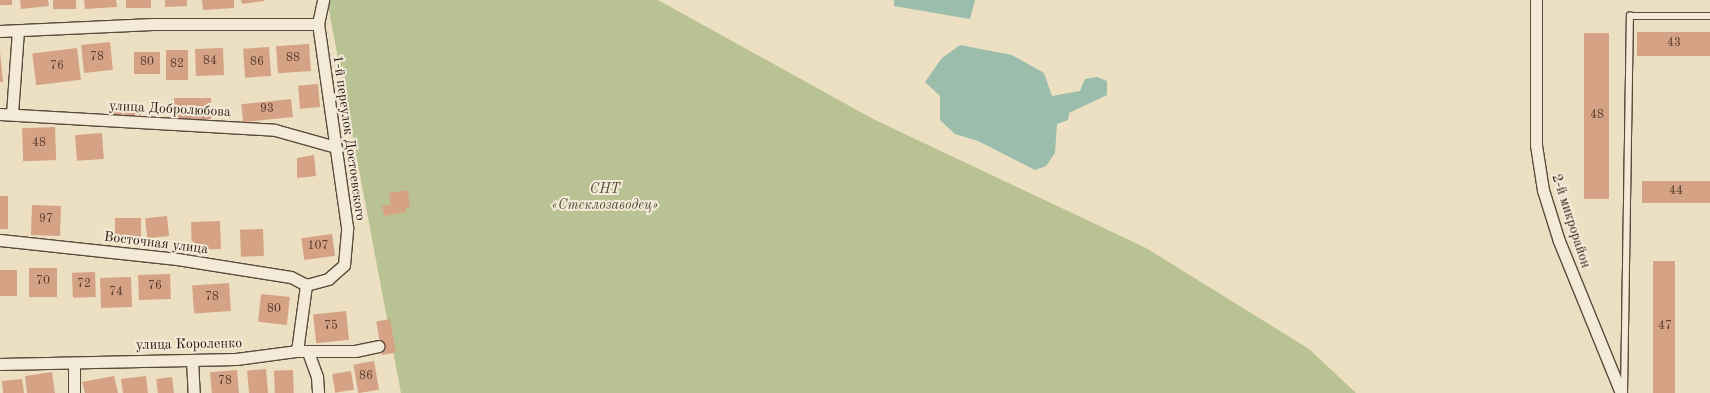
<!DOCTYPE html>
<meta charset="utf-8">
<style>
body{margin:0}
#map{position:relative;width:1710px;height:393px;overflow:hidden;background:#ecdfc2;font-family:"Old Standard TT",serif}
div>[style]{position:absolute}
.green>*{inset:0;background:#b8c293}
.water>*{inset:0;background:#9abdac}
.building>*{inset:0;background:#d5a286;transform-origin:0 0}
.roads{filter:drop-shadow(1px 0 #5b4a3c) drop-shadow(-1px 0 #5b4a3c) drop-shadow(0 1px #5b4a3c) drop-shadow(0 -1px #5b4a3c)}
.lane>*{height:5.5px;margin:-2.75px;padding:0 2.75px;transform-origin:2.75px;border-radius:2.75px;background:#f3ead7}
.street>*{height:11px;margin:-5.5px;padding:0 5.5px;transform-origin:5.5px;border-radius:5.5px;background:#f3ead7}
span{translate:-50% -50%;white-space:nowrap;text-align:center;line-height:1.15;-webkit-text-stroke:4px #f3ead7;paint-order:stroke}
.number-label{font-size:12px;color:#563a2e}
.number-label span{-webkit-text-stroke-width:0}
.street-label{font-size:14px;color:#2b1810}
.park-label{font-size:14px;color:#554b37;font-style:italic}
</style>
<div id="map">
<div class="green">
<i style="clip-path:polygon(327px 0,658px 0,873px 119px,1146px 248px,1309px 349px,1356px 393px,401px 393px)"></i>
</div>
<div class="water">
<i style="clip-path:polygon(894px 0,975px 0,970px 19px,894px 6px)"></i>
<i style="clip-path:polygon(960px 45px,1012px 55px,1044px 73px,1052px 96px,1080px 91px,1085px 79px,1097px 77px,1107px 81px,1107px 95px,1069px 113px,1068px 120px,1057px 124px,1055px 153px,1046px 166px,1035px 170px,978px 141px,955px 134px,940px 120px,940px 96px,925px 82px,942px 58px)"></i>
</div>
<div class="building">
<i style="left:0;top:0;width:12px;height:5px"></i>
<i style="clip-path:polygon(20px 0,48px 0,49px 6px,21px 9px)"></i>
<i style="left:53px;top:0;width:23px;height:9px"></i>
<i style="clip-path:polygon(84px 0,116px 0,117px 7px,85px 9px)"></i>
<i style="left:126px;top:0;width:25px;height:8px"></i>
<i style="clip-path:polygon(165px 0,187px 0,187px 6px,165px 7px)"></i>
<i style="clip-path:polygon(202px 0,234px 0,234px 8px,203px 10px)"></i>
<i style="clip-path:polygon(241px 0,264px 0,264px 1px,242px 4px)"></i>
<i style="left:1637px;top:32px;width:73px;height:24px"></i>
<i style="left:1584px;top:33px;width:25px;height:166px"></i>
<i style="left:110px;top:42px;width:28px;height:29px;rotate:84deg"></i>
<i style="left:309px;top:44px;width:27px;height:33px;rotate:86deg"></i>
<i style="left:269px;top:47px;width:29px;height:26px;rotate:86deg"></i>
<i style="left:77px;top:48px;width:32px;height:45px;rotate:83deg"></i>
<i style="left:223px;top:48px;width:27px;height:28px;rotate:88deg"></i>
<i style="left:166px;top:50px;width:22px;height:30px"></i>
<i style="clip-path:polygon(0 52px,3px 82px,0 82px)"></i>
<i style="left:134px;top:52px;width:26px;height:22px"></i>
<i style="left:318px;top:84px;width:23px;height:20px;rotate:85deg"></i>
<i style="left:211px;top:98px;width:21px;height:37px;rotate:90deg"></i>
<i style="left:291px;top:99px;width:18px;height:50px;rotate:84deg"></i>
<i style="left:114px;top:103px;width:27px;height:15px"></i>
<i style="left:55px;top:127px;width:33px;height:33px;rotate:88deg"></i>
<i style="left:102px;top:133px;width:26px;height:27px;rotate:86deg"></i>
<i style="clip-path:polygon(314px 155px,316px 176px,297px 178px,297px 158px)"></i>
<i style="left:1642px;top:181px;width:68px;height:22px"></i>
<i style="clip-path:polygon(408px 190px,410px 207px,406px 208px,406px 212px,384px 216px,382px 206px,391px 204px,389px 193px)"></i>
<i style="left:0;top:196px;width:8px;height:33px"></i>
<i style="left:32px;top:205px;width:29px;height:30px;rotate:2deg"></i>
<i style="left:167px;top:216px;width:20px;height:22px;rotate:84deg"></i>
<i style="left:115px;top:218px;width:26px;height:22px"></i>
<i style="left:220px;top:221px;width:28px;height:29px;rotate:88deg"></i>
<i style="left:263px;top:229px;width:27px;height:23px;rotate:88deg"></i>
<i style="left:332px;top:234px;width:22px;height:31px;rotate:82deg"></i>
<i style="left:1653px;top:261px;width:22px;height:132px"></i>
<i style="left:29px;top:268px;width:28px;height:29px"></i>
<i style="left:0;top:270px;width:17px;height:26px"></i>
<i style="left:95px;top:272px;width:25px;height:23px;rotate:88deg"></i>
<i style="left:170px;top:274px;width:25px;height:32px;rotate:88deg"></i>
<i style="left:131px;top:277px;width:30px;height:31px;rotate:88deg"></i>
<i style="left:229px;top:283px;width:28px;height:37px;rotate:86deg"></i>
<i style="left:261px;top:294px;width:29px;height:28px;rotate:6deg"></i>
<i style="left:346px;top:311px;width:29px;height:33px;rotate:84deg"></i>
<i style="left:390px;top:319px;width:34px;height:14px;rotate:80deg"></i>
<i style="left:374px;top:361px;width:29px;height:21px;rotate:80deg"></i>
<i style="left:266px;top:369px;width:24px;height:19px;rotate:85deg"></i>
<i style="left:237px;top:370px;width:23px;height:27px;rotate:85deg"></i>
<i style="left:293px;top:370px;width:23px;height:19px;rotate:88deg"></i>
<i style="left:351px;top:371px;width:19px;height:19px;rotate:81deg"></i>
<i style="clip-path:polygon(52px 372px,55px 393px,27px 393px,25px 376px)"></i>
<i style="clip-path:polygon(114px 376px,118px 393px,85px 393px,82px 382px)"></i>
<i style="clip-path:polygon(146px 376px,148px 393px,123px 393px,121px 379px)"></i>
<i style="left:172px;top:377px;width:16px;height:16px;rotate:83deg"></i>
<i style="clip-path:polygon(22px 379px,24px 393px,3px 393px,2px 381px)"></i>
</div>
<div class="roads">
<div class="lane">
<i style="left:1624px;top:393px;width:377px;rotate:-89.1deg"></i>
<i style="left:1630px;top:16px;width:80px"></i>
</div>
<div class="street">
<i style="left:1536px;top:0;width:145px;rotate:90deg"></i>
<i style="left:1536px;top:145px;width:46px;rotate:81.2deg"></i>
<i style="left:1543px;top:190px;width:53px;rotate:72.6deg"></i>
<i style="left:1559px;top:241px;width:164px;rotate:67.8deg"></i>
<i style="left:0;top:31px;width:153px;rotate:-2.6deg"></i>
<i style="left:153px;top:24px;width:165px"></i>
<i style="left:0;top:114px;width:275px;rotate:3.3deg"></i>
<i style="left:275px;top:130px;width:63px;rotate:15.6deg"></i>
<i style="left:12px;top:114px;width:83px;rotate:-85.9deg"></i>
<i style="left:0;top:240px;width:178px;rotate:6.1deg"></i>
<i style="left:177px;top:259px;width:115px;rotate:9deg"></i>
<i style="left:291px;top:277px;width:17px;rotate:28deg"></i>
<i style="left:297px;top:351px;width:67px;rotate:-82.2deg"></i>
<i style="left:306px;top:285px;width:23px;rotate:-15deg"></i>
<i style="left:328px;top:279px;width:21px;rotate:-41deg"></i>
<i style="left:344px;top:265px;width:38px;rotate:-85deg"></i>
<i style="left:347px;top:227px;width:205px;rotate:-98.1deg"></i>
<i style="left:318px;top:24px;width:25px;rotate:-78deg"></i>
<i style="left:308px;top:352px;width:27px;rotate:70deg"></i>
<i style="left:317px;top:377px;width:16px;rotate:86deg"></i>
<i style="left:192px;top:360px;width:33px;rotate:87deg"></i>
<i style="left:74px;top:363px;width:30px;rotate:90deg"></i>
<i style="left:0;top:364px;width:236px;rotate:-1.2deg"></i>
<i style="left:236px;top:359px;width:62px;rotate:-7.5deg"></i>
<i style="left:297px;top:351px;width:58px"></i>
<i style="left:355px;top:351px;width:24px;rotate:-12deg"></i>
</div>
</div>
<div class="number-label">
<span style="left:1674px;top:44px">43</span>
<span style="left:97px;top:58px">78</span>
<span style="left:293px;top:59px">88</span>
<span style="left:210px;top:62px">84</span>
<span style="left:147px;top:63px">80</span>
<span style="left:257px;top:63px">86</span>
<span style="left:177px;top:65px">82</span>
<span style="left:57px;top:67px">76</span>
<span style="left:267px;top:110px">93</span>
<span style="left:1597px;top:116px">48</span>
<span style="left:39px;top:144px">48</span>
<span style="left:1676px;top:192px">44</span>
<span style="left:46px;top:220px">97</span>
<span style="left:318px;top:247px">107</span>
<span style="left:43px;top:282px">70</span>
<span style="left:84px;top:285px">72</span>
<span style="left:155px;top:287px">76</span>
<span style="left:116px;top:293px">74</span>
<span style="left:212px;top:298px">78</span>
<span style="left:274px;top:310px">80</span>
<span style="left:331px;top:327px">75</span>
<span style="left:1665px;top:327px">47</span>
<span style="left:366px;top:377px">86</span>
<span style="left:225px;top:382px">78</span>
</div>
<div class="street-label">
<span style="left:170px;top:109px;rotate:3deg">улица Добролюбова</span>
<span style="left:349px;top:138px;rotate:82deg">1-й переулок Достоевского</span>
<span style="left:1571px;top:221px;rotate:72deg">2-й микрорайон</span>
<span style="left:156px;top:243px;rotate:7deg">Восточная улица</span>
<span style="left:189px;top:344px;rotate:-1deg">улица Короленко</span>
</div>
<div class="park-label">
<span style="left:605px;top:197px">СНТ<br>«Стеклозаводец»</span>
</div>
</div>
